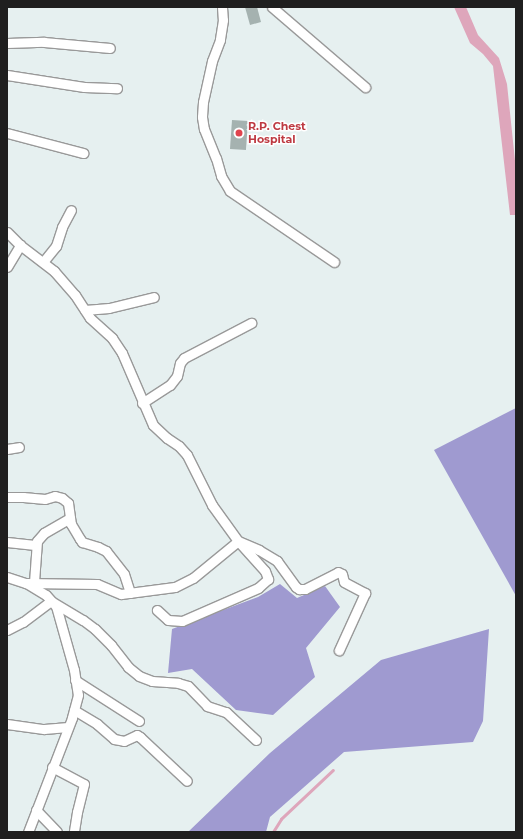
<!DOCTYPE html>
<style>
body{margin:0}
#map{position:relative;width:523px;height:839px;overflow:hidden;background:#e6f0f0;font-family:Montserrat,sans-serif}
div>[style]{position:absolute}
.forest>*{inset:0;background:#9f9ad0}
.water>*{inset:0;background:#dea6bb}
.stream>*{height:2.5px;margin:-1.25px;padding:0 1.25px;transform-origin:1.25px;border-radius:1.25px;background:#dea6bb}
.building>*{inset:0;background:#a5b2b0;transform-origin:0 0}
.roads{filter:drop-shadow(1px 0 #999) drop-shadow(-1px 0 #999) drop-shadow(0 1px #999) drop-shadow(0 -1px #999)}
.street>*{height:9px;margin:-4.5px;padding:0 4.5px;transform-origin:4.5px;border-radius:4.5px;background:#fff}
.dots>*{width:11px;height:11px;translate:-50% -50%;box-sizing:border-box;border:2px solid #fff;border-radius:50%}
span{translate:-50% -50%;white-space:nowrap;text-align:center;line-height:1.15;-webkit-text-stroke:3px #fff;paint-order:stroke}
.health-label{font-size:11px;color:#be3a42;font-weight:700}
.left{translate:0 -50%;text-align:left}
.frame{position:absolute;inset:0;border:8px solid #1f1f1f;pointer-events:none}
</style>
<div id="map">
<div class="forest">
<i style="clip-path:polygon(516px 408px,516px 596px,434px 450px)"></i>
<i style="clip-path:polygon(280px 584px,297px 598px,325px 586px,340px 607px,306px 648px,315px 677px,273px 715px,236px 710px,192px 669px,168px 673px,172px 629px,258px 597px)"></i>
<i style="clip-path:polygon(489px 629px,483px 721px,473px 742px,344px 752px,270px 817px,266px 832px,188px 832px,270px 753px,381px 660px)"></i>
</div>
<div class="water">
<i style="clip-path:polygon(454px 7px,466px 7px,478px 35px,499px 58px,507px 84px,516px 170px,516px 215px,510px 215px,493px 66px,483px 54px,470px 43px)"></i>
</div>
<div class="stream">
<i style="left:273px;top:832px;width:15px;rotate:-58deg"></i>
<i style="left:281px;top:819px;width:71px;rotate:-43.3deg"></i>
</div>
<div class="building">
<i style="clip-path:polygon(245px 7px,257px 7px,261px 22px,250px 25px)"></i>
<i style="left:232px;top:120px;width:16px;height:29px;rotate:4deg"></i>
</div>
<div class="roads">
<div class="street">
<i style="left:222px;top:7px;width:13px;rotate:86deg"></i>
<i style="left:223px;top:20px;width:20px;rotate:99deg"></i>
<i style="left:220px;top:40px;width:22px;rotate:111deg"></i>
<i style="left:212px;top:61px;width:42px;rotate:102.4deg"></i>
<i style="left:203px;top:102px;width:15px;rotate:94deg"></i>
<i style="left:202px;top:117px;width:12px;rotate:81deg"></i>
<i style="left:204px;top:129px;width:31px;rotate:68deg"></i>
<i style="left:216px;top:158px;width:19px;rotate:74deg"></i>
<i style="left:221px;top:176px;width:17px;rotate:59deg"></i>
<i style="left:230px;top:191px;width:126px;rotate:34.3deg"></i>
<i style="left:272px;top:7px;width:123px;rotate:40.7deg"></i>
<i style="left:7px;top:43px;width:37px;rotate:-2deg"></i>
<i style="left:44px;top:42px;width:66px;rotate:5.2deg"></i>
<i style="left:7px;top:75px;width:78px;rotate:8.9deg"></i>
<i style="left:84px;top:87px;width:33px;rotate:2deg"></i>
<i style="left:7px;top:133px;width:79px;rotate:14.7deg"></i>
<i style="left:7px;top:232px;width:18px;rotate:45deg"></i>
<i style="left:20px;top:245px;width:43px;rotate:37.4deg"></i>
<i style="left:54px;top:271px;width:32px;rotate:49deg"></i>
<i style="left:75px;top:295px;width:27px;rotate:57deg"></i>
<i style="left:90px;top:318px;width:30px;rotate:42deg"></i>
<i style="left:112px;top:338px;width:18px;rotate:56deg"></i>
<i style="left:122px;top:353px;width:78px;rotate:66.7deg"></i>
<i style="left:153px;top:425px;width:19px;rotate:43deg"></i>
<i style="left:167px;top:438px;width:14px;rotate:34deg"></i>
<i style="left:179px;top:446px;width:12px;rotate:48deg"></i>
<i style="left:187px;top:455px;width:56px;rotate:63.4deg"></i>
<i style="left:212px;top:505px;width:44px;rotate:54.2deg"></i>
<i style="left:238px;top:541px;width:40px;rotate:48deg"></i>
<i style="left:265px;top:571px;width:9px;rotate:69deg"></i>
<i style="left:268px;top:579px;width:13px;rotate:138deg"></i>
<i style="left:258px;top:588px;width:83px;rotate:156.5deg"></i>
<i style="left:182px;top:621px;width:14px;rotate:-176deg"></i>
<i style="left:168px;top:620px;width:15px;rotate:-138deg"></i>
<i style="left:43px;top:262px;width:21px;rotate:-51deg"></i>
<i style="left:56px;top:246px;width:20px;rotate:-72deg"></i>
<i style="left:62px;top:227px;width:19px;rotate:-62deg"></i>
<i style="left:7px;top:267px;width:26px;rotate:-59deg"></i>
<i style="left:85px;top:310px;width:24px;rotate:-5deg"></i>
<i style="left:109px;top:308px;width:46px;rotate:-13.7deg"></i>
<i style="left:142px;top:403px;width:33px;rotate:-33deg"></i>
<i style="left:170px;top:385px;width:11px;rotate:-52deg"></i>
<i style="left:177px;top:376px;width:13px;rotate:-77deg"></i>
<i style="left:180px;top:363px;width:6px;rotate:-51deg"></i>
<i style="left:184px;top:358px;width:76px;rotate:-27.6deg"></i>
<i style="left:7px;top:449px;width:12px;rotate:-9deg"></i>
<i style="left:7px;top:497px;width:16px"></i>
<i style="left:23px;top:497px;width:22px;rotate:5deg"></i>
<i style="left:45px;top:499px;width:10px;rotate:-17deg"></i>
<i style="left:55px;top:496px;width:7px;rotate:16deg"></i>
<i style="left:62px;top:498px;width:8px;rotate:40deg"></i>
<i style="left:68px;top:503px;width:21px;rotate:82deg"></i>
<i style="left:71px;top:524px;width:17px;rotate:59deg"></i>
<i style="left:80px;top:539px;width:4px;rotate:56deg"></i>
<i style="left:82px;top:542px;width:17px;rotate:17deg"></i>
<i style="left:98px;top:547px;width:9px;rotate:27deg"></i>
<i style="left:106px;top:551px;width:29px;rotate:52deg"></i>
<i style="left:124px;top:574px;width:20px;rotate:72deg"></i>
<i style="left:7px;top:542px;width:28px;rotate:6deg"></i>
<i style="left:7px;top:577px;width:20px;rotate:18deg"></i>
<i style="left:26px;top:583px;width:23px;rotate:31deg"></i>
<i style="left:46px;top:595px;width:15px;rotate:48deg"></i>
<i style="left:56px;top:606px;width:66px;rotate:74.3deg"></i>
<i style="left:74px;top:670px;width:25px;rotate:81deg"></i>
<i style="left:78px;top:695px;width:24px;rotate:105deg"></i>
<i style="left:72px;top:718px;width:122px;rotate:111.1deg"></i>
<i style="left:34px;top:582px;width:41px;rotate:-85.8deg"></i>
<i style="left:37px;top:541px;width:11px;rotate:-49deg"></i>
<i style="left:44px;top:533px;width:30px;rotate:-30deg"></i>
<i style="left:26px;top:583px;width:71px;rotate:0.8deg"></i>
<i style="left:97px;top:584px;width:26px;rotate:23deg"></i>
<i style="left:121px;top:594px;width:54px;rotate:-7.4deg"></i>
<i style="left:175px;top:587px;width:20px;rotate:-27deg"></i>
<i style="left:193px;top:578px;width:58px;rotate:-39.4deg"></i>
<i style="left:238px;top:541px;width:23px;rotate:23deg"></i>
<i style="left:259px;top:550px;width:21px;rotate:31deg"></i>
<i style="left:277px;top:561px;width:32px;rotate:54deg"></i>
<i style="left:296px;top:587px;width:4px;rotate:34deg"></i>
<i style="left:299px;top:589px;width:6px"></i>
<i style="left:305px;top:589px;width:37px;rotate:-27deg"></i>
<i style="left:338px;top:572px;width:4px;rotate:27deg"></i>
<i style="left:342px;top:574px;width:8px;rotate:76deg"></i>
<i style="left:344px;top:582px;width:24px;rotate:28deg"></i>
<i style="left:365px;top:593px;width:63px;rotate:114.5deg"></i>
<i style="left:7px;top:630px;width:18px;rotate:-27deg"></i>
<i style="left:23px;top:622px;width:35px;rotate:-37deg"></i>
<i style="left:51px;top:601px;width:37px;rotate:31deg"></i>
<i style="left:83px;top:620px;width:15px;rotate:37deg"></i>
<i style="left:95px;top:629px;width:23px;rotate:45deg"></i>
<i style="left:111px;top:645px;width:28px;rotate:52deg"></i>
<i style="left:128px;top:667px;width:14px;rotate:39deg"></i>
<i style="left:139px;top:676px;width:14px;rotate:21deg"></i>
<i style="left:152px;top:681px;width:26px;rotate:4deg"></i>
<i style="left:178px;top:683px;width:10px;rotate:17deg"></i>
<i style="left:188px;top:686px;width:28px;rotate:46deg"></i>
<i style="left:207px;top:706px;width:20px;rotate:18deg"></i>
<i style="left:226px;top:712px;width:41px;rotate:43deg"></i>
<i style="left:75px;top:680px;width:76px;rotate:32.6deg"></i>
<i style="left:74px;top:710px;width:27px;rotate:31deg"></i>
<i style="left:97px;top:724px;width:23px;rotate:41deg"></i>
<i style="left:114px;top:739px;width:10px;rotate:11deg"></i>
<i style="left:124px;top:741px;width:14px;rotate:-25deg"></i>
<i style="left:137px;top:735px;width:4px;rotate:34deg"></i>
<i style="left:140px;top:737px;width:64px;rotate:43.1deg"></i>
<i style="left:7px;top:724px;width:37px;rotate:8deg"></i>
<i style="left:44px;top:729px;width:24px;rotate:-5deg"></i>
<i style="left:52px;top:767px;width:36px;rotate:28deg"></i>
<i style="left:84px;top:784px;width:29px;rotate:104deg"></i>
<i style="left:77px;top:812px;width:20px;rotate:99deg"></i>
<i style="left:36px;top:810px;width:30px;rotate:46deg"></i>
</div>
</div>
<div class="dots">
<i style="left:239px;top:133px;background:#e0444e"></i>
</div>
<div class="health-label">
<span class="left" style="left:248px;top:133px">R.P. Chest<br>Hospital</span>
</div>
<div class="frame"></div>
</div>
